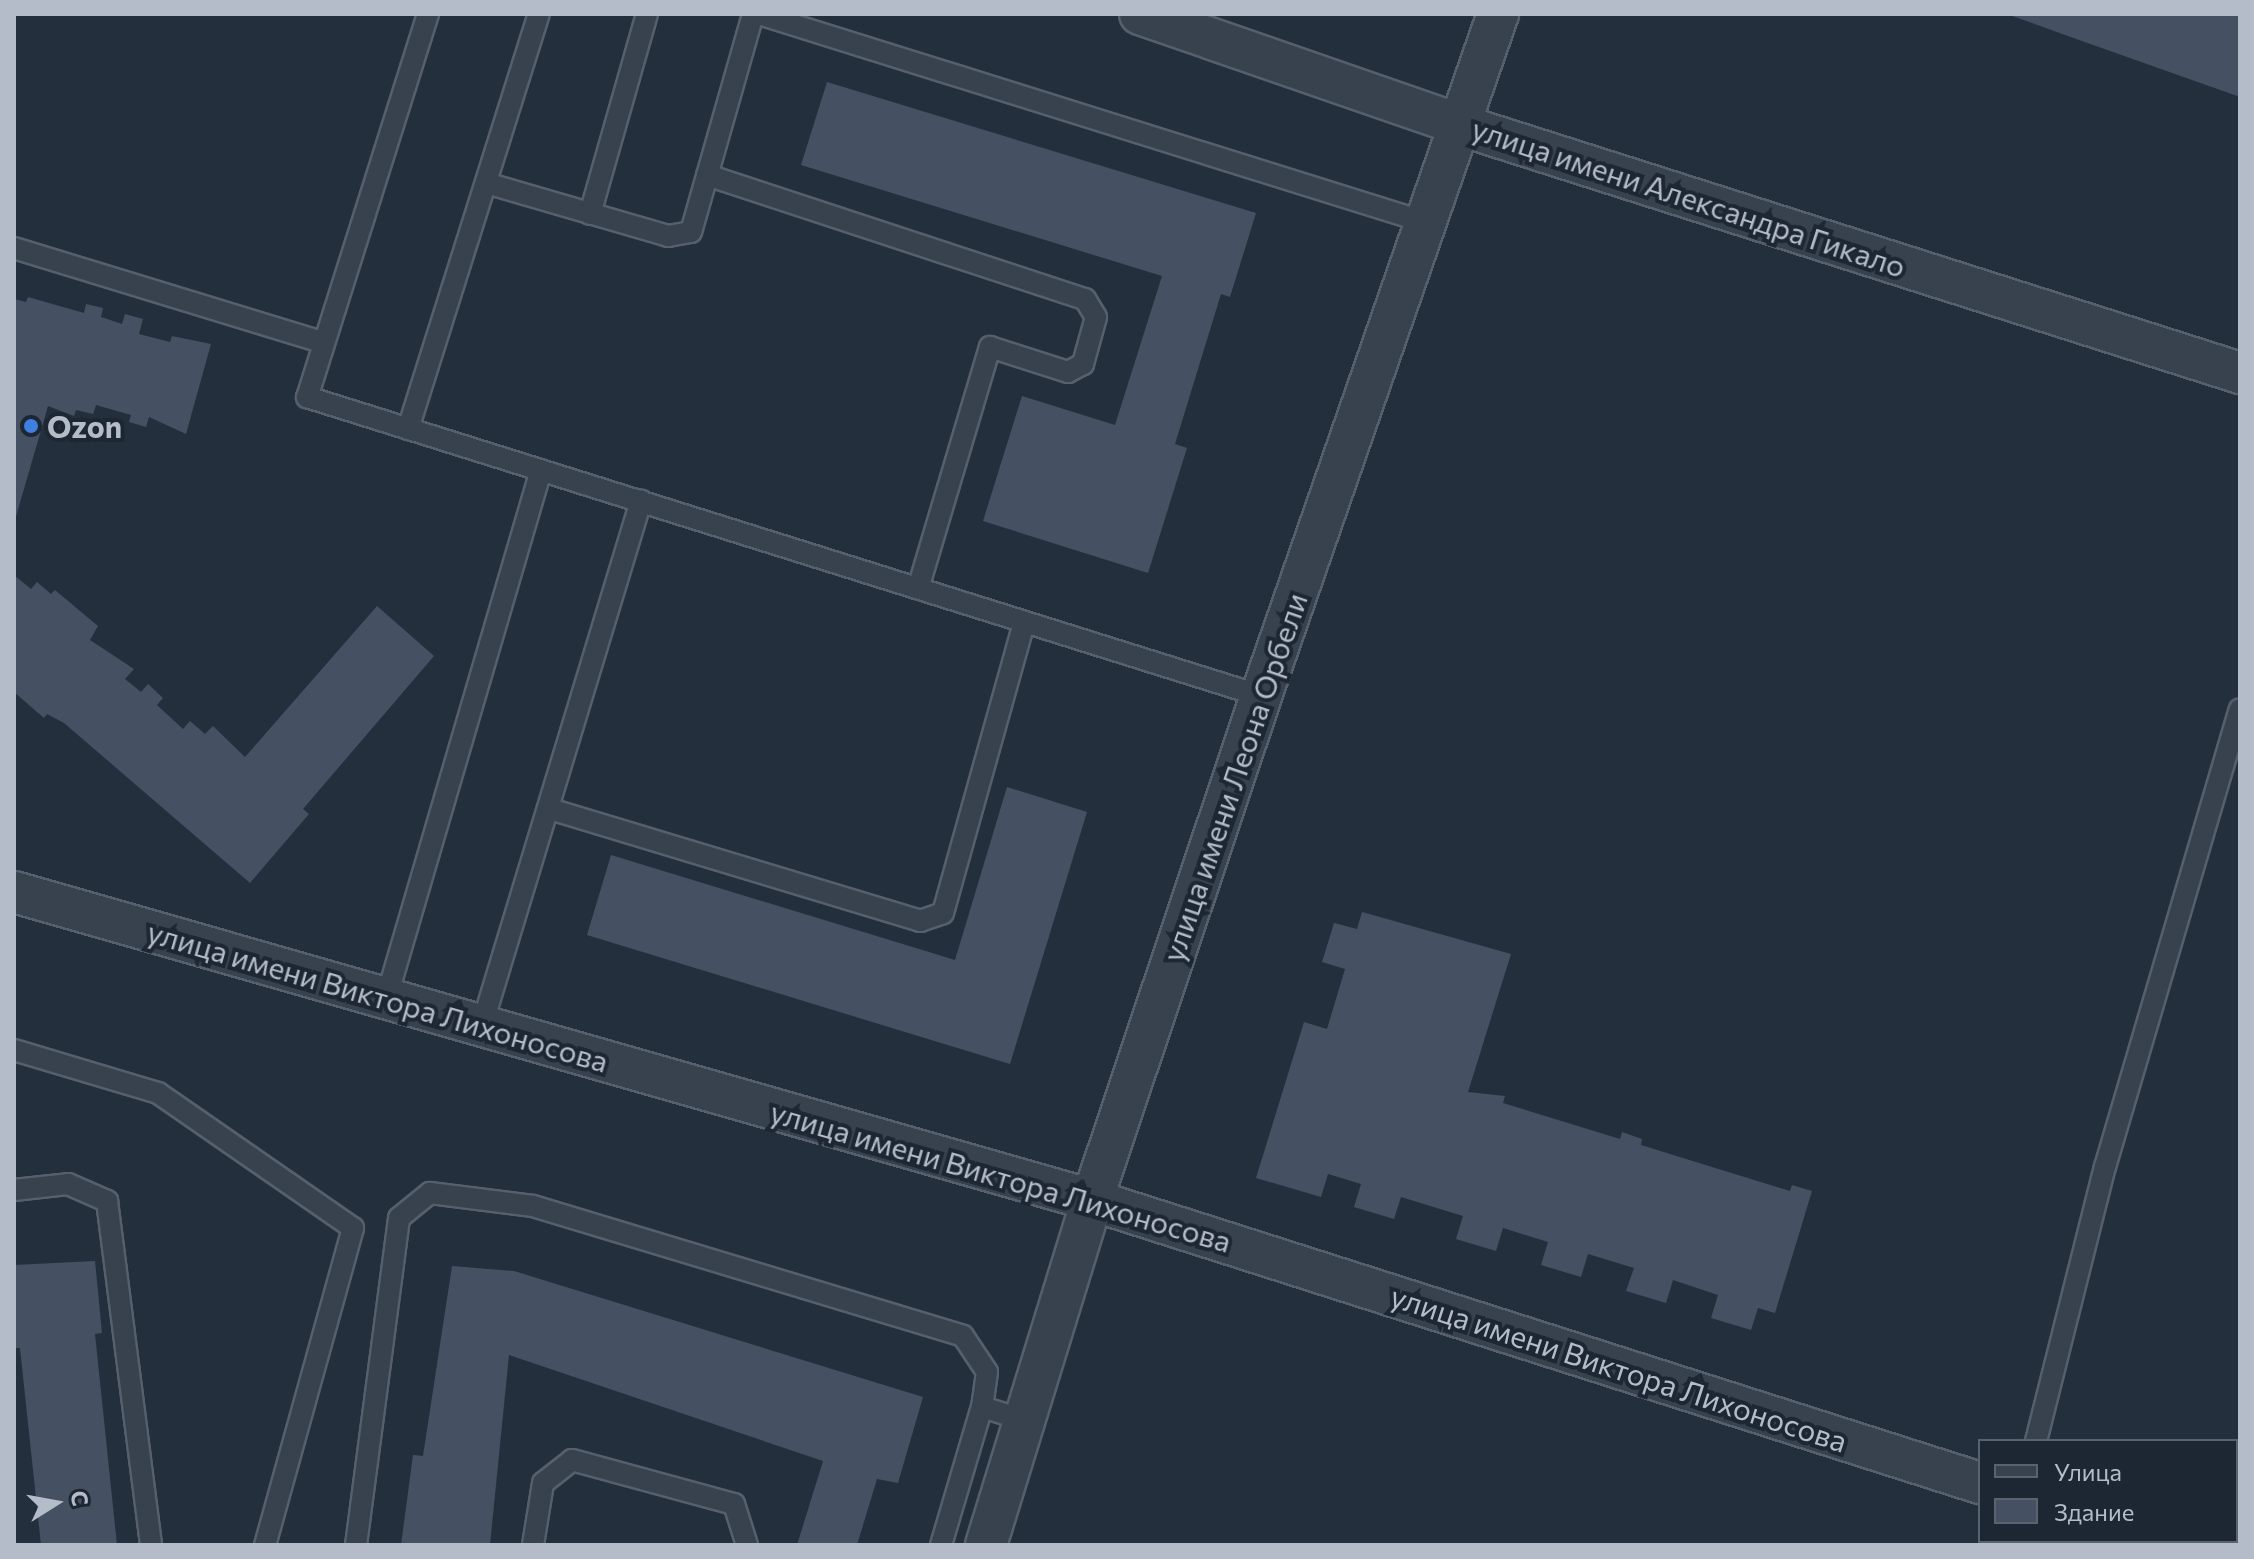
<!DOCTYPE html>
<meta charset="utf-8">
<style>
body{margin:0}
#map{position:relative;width:2254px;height:1559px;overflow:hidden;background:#242f3e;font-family:Commissioner,sans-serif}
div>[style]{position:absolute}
.building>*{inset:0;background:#455162}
.roads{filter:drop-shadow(2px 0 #565f6c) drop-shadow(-2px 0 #565f6c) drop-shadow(0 2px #565f6c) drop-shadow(0 -2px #565f6c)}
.service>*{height:20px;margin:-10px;padding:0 10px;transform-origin:10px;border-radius:10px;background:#38414e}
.minor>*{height:40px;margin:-20px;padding:0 20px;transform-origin:20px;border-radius:20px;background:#38414e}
.dots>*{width:22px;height:22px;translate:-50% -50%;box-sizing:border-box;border:4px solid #1d2633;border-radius:50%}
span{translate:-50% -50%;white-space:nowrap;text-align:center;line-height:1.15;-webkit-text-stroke:8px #1d2633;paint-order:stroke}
.street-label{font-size:30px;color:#b4bcc9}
.poi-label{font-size:30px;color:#b4bcc9;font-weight:700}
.left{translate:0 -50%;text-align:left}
.frame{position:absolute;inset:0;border:16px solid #b4bcc9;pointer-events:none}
.legend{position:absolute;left:1978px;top:1439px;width:260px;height:104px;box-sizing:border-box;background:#1d2633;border:2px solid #59626f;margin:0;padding:10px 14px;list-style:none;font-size:24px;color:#b4bcc9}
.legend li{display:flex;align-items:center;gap:16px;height:40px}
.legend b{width:40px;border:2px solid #59626f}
.north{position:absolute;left:16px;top:1463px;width:80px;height:80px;-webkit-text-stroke:6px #1d2633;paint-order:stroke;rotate:79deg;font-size:22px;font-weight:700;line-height:32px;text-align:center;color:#b4bcc9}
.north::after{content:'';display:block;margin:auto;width:28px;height:36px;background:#b4bcc9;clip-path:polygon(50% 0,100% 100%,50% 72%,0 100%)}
</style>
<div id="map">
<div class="building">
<i style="clip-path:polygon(2007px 14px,2240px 14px,2240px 97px,2065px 35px)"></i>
<i style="clip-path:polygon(827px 82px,1256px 213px,1230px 297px,1221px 294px,1175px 444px,1187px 448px,1148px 573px,983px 521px,1022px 396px,1115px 425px,1162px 276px,801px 165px)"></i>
<i style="clip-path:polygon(28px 297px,84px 313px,86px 304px,103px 308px,101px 317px,122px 324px,125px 314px,143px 319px,139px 334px,170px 342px,172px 336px,211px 344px,186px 434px,149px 417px,146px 427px,129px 422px,131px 415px,96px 405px,93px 414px,76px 410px,74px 416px,48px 406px,15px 520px,14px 299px,26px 302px)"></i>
<i style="clip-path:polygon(14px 575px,31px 589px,37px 582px,51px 594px,55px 590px,98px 626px,90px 640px,134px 669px,125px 679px,141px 692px,148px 684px,163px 698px,157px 705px,183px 729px,190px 721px,205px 734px,213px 726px,245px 757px,377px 606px,434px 656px,303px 809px,309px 814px,250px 883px,64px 723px,47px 714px,44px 718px,14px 692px)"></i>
<i style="clip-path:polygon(1007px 787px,1087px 812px,1010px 1064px,587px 935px,611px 855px,955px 960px)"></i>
<i style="clip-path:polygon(1362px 912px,1511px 954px,1468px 1092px,1505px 1096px,1503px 1103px,1620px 1139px,1622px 1132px,1642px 1139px,1641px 1145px,1790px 1191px,1792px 1185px,1812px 1191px,1775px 1313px,1758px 1308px,1751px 1330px,1711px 1318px,1718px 1295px,1673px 1280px,1666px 1303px,1626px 1291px,1634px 1268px,1588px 1254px,1581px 1277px,1541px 1265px,1548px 1242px,1503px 1228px,1496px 1251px,1456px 1239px,1463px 1216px,1401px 1197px,1394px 1219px,1354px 1207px,1361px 1184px,1328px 1174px,1321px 1197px,1256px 1178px,1304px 1022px,1327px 1029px,1345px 969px,1322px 962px,1334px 923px,1357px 929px)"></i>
<i style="clip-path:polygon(95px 1261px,102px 1333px,95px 1334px,117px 1545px,41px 1545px,20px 1348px,14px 1348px,14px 1265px)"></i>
<i style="clip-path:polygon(452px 1266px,514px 1271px,923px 1397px,898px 1483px,877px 1479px,857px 1545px,797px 1545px,823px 1461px,509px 1355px,490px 1545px,401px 1545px,413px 1455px,423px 1456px)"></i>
</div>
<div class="roads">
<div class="service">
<i style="left:428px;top:14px;width:402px;rotate:107.5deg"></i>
<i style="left:307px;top:397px;width:1000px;rotate:17.4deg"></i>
<i style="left:759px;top:14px;width:694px;rotate:17.36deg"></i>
<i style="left:707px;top:175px;width:398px;rotate:18.2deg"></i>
<i style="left:1085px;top:299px;width:21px;rotate:59deg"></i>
<i style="left:1096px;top:317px;width:49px;rotate:105.5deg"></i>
<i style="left:1083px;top:364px;width:17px;rotate:152deg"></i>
<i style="left:1068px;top:372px;width:82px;rotate:-162.2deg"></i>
<i style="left:990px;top:347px;width:252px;rotate:106.6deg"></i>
<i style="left:486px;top:183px;width:190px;rotate:16.2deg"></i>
<i style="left:668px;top:236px;width:23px;rotate:-10deg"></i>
<i style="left:691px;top:232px;width:227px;rotate:-74.1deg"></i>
<i style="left:590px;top:214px;width:208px;rotate:-74.1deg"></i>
<i style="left:14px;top:248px;width:324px;rotate:17deg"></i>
<i style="left:408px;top:429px;width:435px;rotate:-72.5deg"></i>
<i style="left:550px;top:809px;width:387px;rotate:16.8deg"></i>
<i style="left:920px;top:921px;width:24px;rotate:-19deg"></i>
<i style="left:943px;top:913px;width:302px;rotate:-74.4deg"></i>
<i style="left:387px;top:996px;width:548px;rotate:-73.68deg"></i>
<i style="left:482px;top:1025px;width:548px;rotate:-73.12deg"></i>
<i style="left:14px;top:1050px;width:150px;rotate:16.6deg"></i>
<i style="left:158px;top:1093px;width:237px;rotate:34.7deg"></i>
<i style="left:353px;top:1228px;width:329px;rotate:105.5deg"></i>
<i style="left:14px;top:1190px;width:54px;rotate:-6.3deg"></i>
<i style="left:68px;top:1184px;width:43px;rotate:23.6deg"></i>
<i style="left:107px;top:1201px;width:347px;rotate:82.7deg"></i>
<i style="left:2036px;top:1441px;width:283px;rotate:-75.9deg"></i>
<i style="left:2105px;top:1167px;width:477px;rotate:-73.6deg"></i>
<i style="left:356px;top:1545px;width:330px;rotate:-82.5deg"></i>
<i style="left:399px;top:1218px;width:40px;rotate:-39deg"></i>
<i style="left:430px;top:1193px;width:104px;rotate:7.2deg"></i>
<i style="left:533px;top:1206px;width:449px;rotate:16.8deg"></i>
<i style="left:963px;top:1336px;width:43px;rotate:56.3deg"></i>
<i style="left:987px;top:1372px;width:35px;rotate:98deg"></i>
<i style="left:533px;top:1545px;width:63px;rotate:-80.8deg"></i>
<i style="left:543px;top:1483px;width:37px;rotate:-38deg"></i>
<i style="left:572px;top:1460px;width:168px;rotate:15.2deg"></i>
<i style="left:734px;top:1504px;width:43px;rotate:72.4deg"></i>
<i style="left:941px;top:1545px;width:144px;rotate:-73.5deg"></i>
<i style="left:982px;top:1407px;width:44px;rotate:17.2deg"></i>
<i style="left:2007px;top:1545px;width:4px;rotate:-76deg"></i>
</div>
<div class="minor">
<i style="left:1140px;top:14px;width:336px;rotate:19.1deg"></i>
<i style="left:1457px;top:124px;width:822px;rotate:17.64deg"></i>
<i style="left:14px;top:892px;width:1121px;rotate:15.95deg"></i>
<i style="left:1092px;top:1200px;width:932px;rotate:17.68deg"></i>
<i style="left:2159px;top:1541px;width:13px;rotate:18deg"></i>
<i style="left:986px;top:1545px;width:361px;rotate:-72.9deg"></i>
<i style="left:1092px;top:1200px;width:532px;rotate:-71.46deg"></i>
<i style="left:1261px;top:696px;width:722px;rotate:-70.84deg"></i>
</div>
</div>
<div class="dots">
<i style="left:31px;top:426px;background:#3f7fe0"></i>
</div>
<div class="street-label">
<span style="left:1689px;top:197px;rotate:18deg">улица имени Александра Гикало</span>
<span style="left:1234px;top:777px;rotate:-71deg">улица имени Леона Орбели</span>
<span style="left:378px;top:996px;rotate:16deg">улица имени Виктора Лихоносова</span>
<span style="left:1001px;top:1176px;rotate:16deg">улица имени Виктора Лихоносова</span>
<span style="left:1619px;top:1368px;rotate:18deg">улица имени Виктора Лихоносова</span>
</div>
<div class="poi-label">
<span class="left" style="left:47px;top:426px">Ozon</span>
</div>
<div class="frame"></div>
<ul class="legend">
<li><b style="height:10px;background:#38414e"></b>Улица</li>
<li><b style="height:22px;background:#455162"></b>Здание</li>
</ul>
<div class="north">С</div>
</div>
